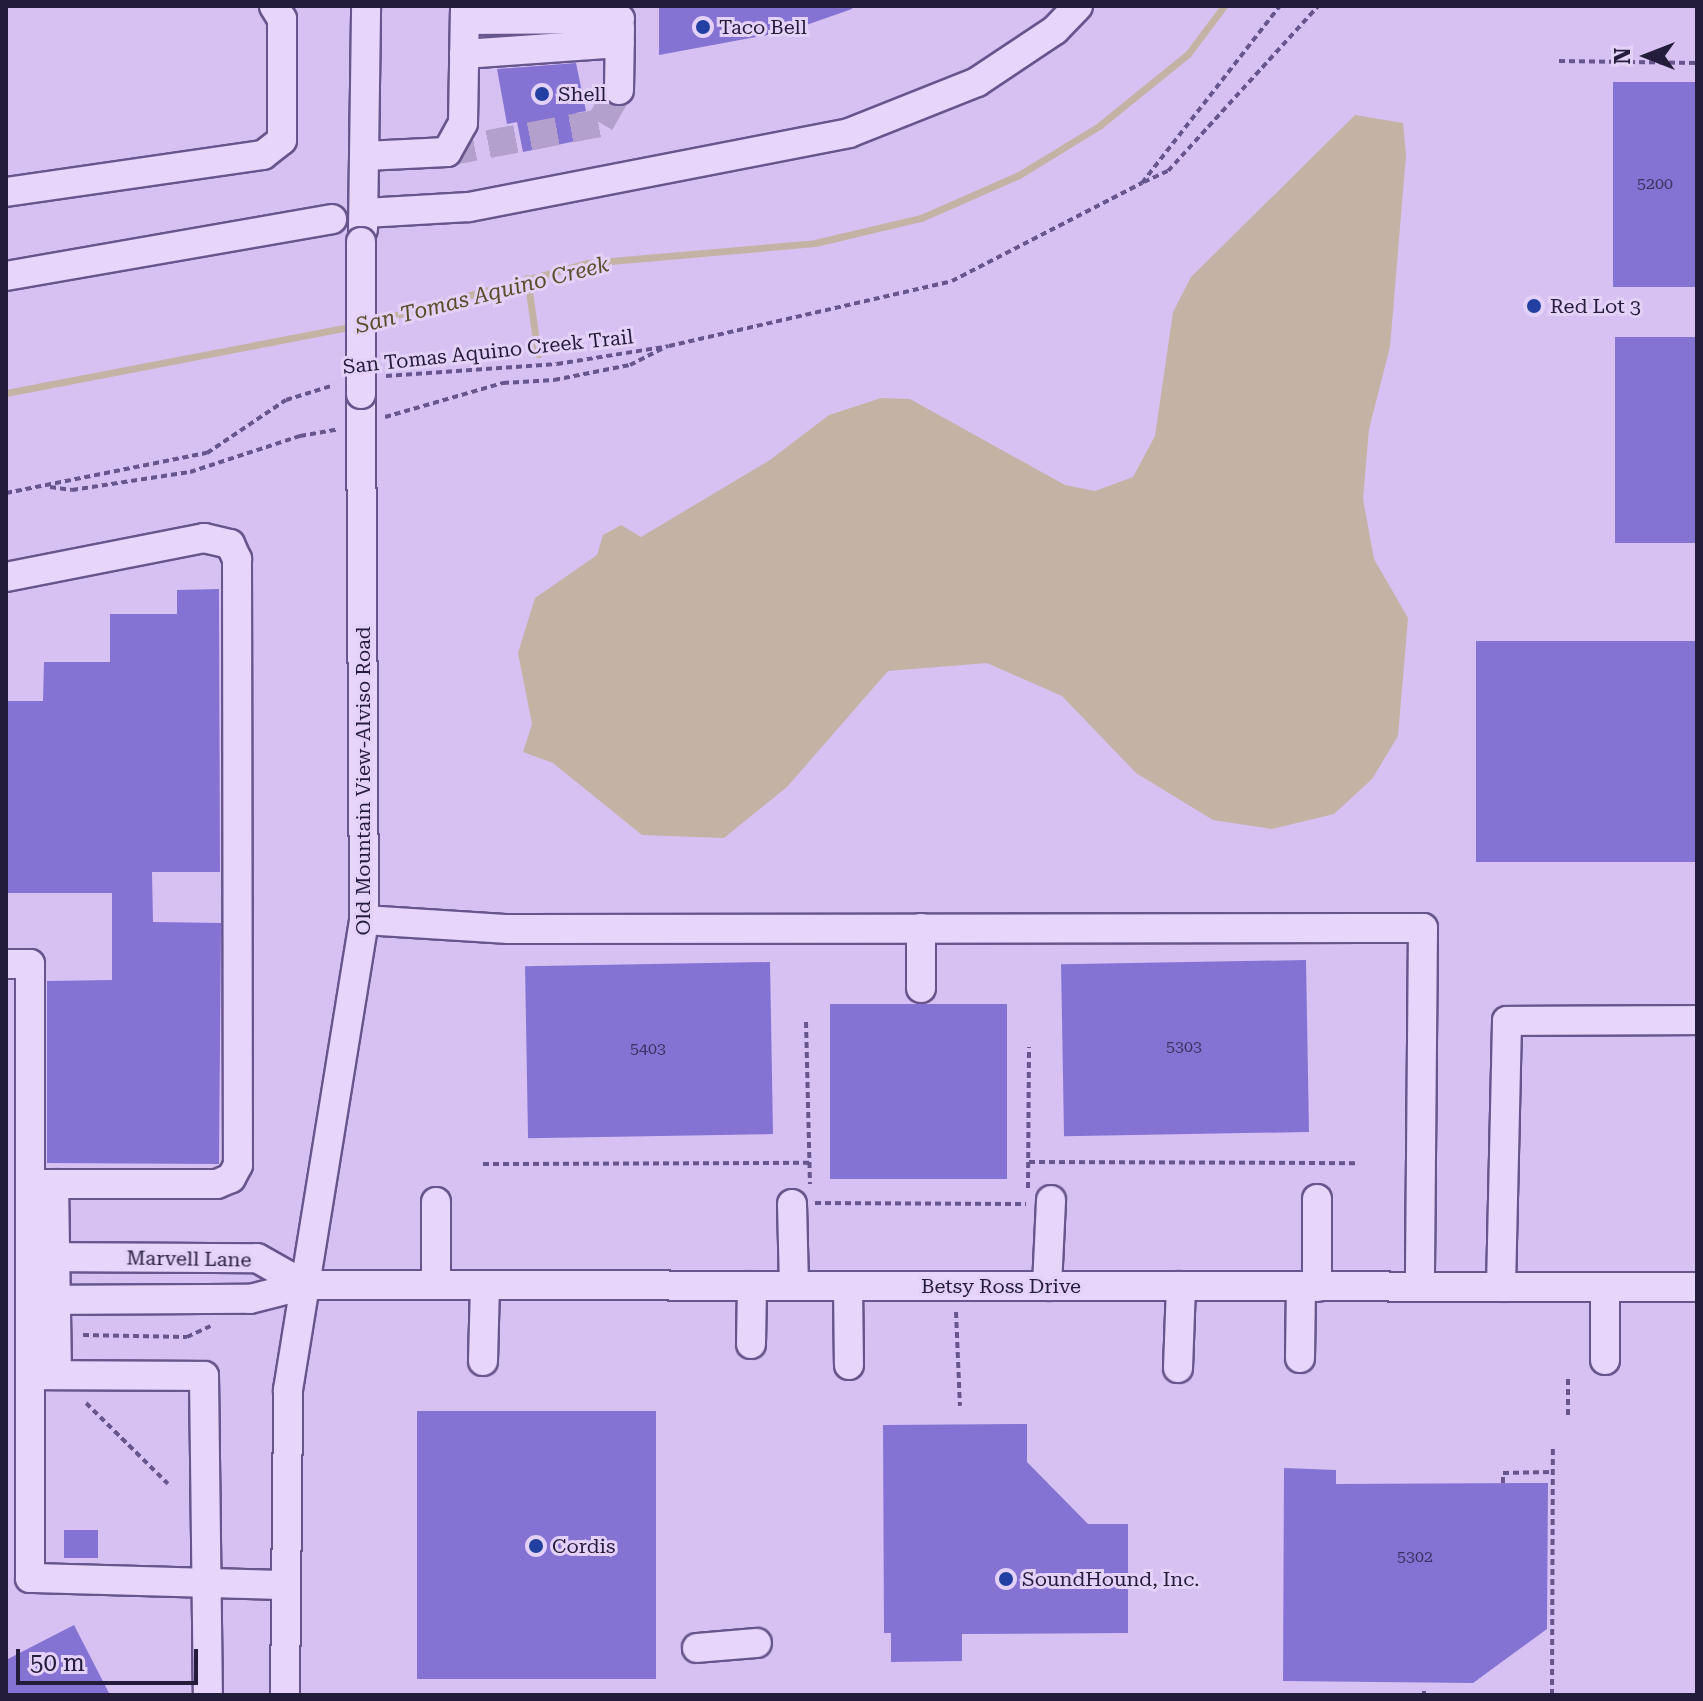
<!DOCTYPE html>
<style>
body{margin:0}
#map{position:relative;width:1703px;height:1701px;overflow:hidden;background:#d7c1f2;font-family:"Roboto Serif",serif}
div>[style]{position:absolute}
.water>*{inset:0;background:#c4b3a4}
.stream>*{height:7px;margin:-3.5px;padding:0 3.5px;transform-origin:3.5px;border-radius:3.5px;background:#c4b3a4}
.building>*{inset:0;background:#8473d3;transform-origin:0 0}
.minor-tunnel>*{height:28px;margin-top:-14px;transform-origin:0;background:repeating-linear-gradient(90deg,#b3a0cd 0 28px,transparent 0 42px)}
.path>*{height:4px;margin-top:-2px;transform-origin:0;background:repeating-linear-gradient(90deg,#67568d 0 6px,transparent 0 10px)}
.roads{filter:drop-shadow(2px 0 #67568d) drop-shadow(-2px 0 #67568d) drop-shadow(0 2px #67568d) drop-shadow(0 -2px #67568d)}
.minor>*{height:28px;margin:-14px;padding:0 14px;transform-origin:14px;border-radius:14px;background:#e7d5fc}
.bridges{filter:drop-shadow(2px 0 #67568d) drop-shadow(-2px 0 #67568d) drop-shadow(0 2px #67568d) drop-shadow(0 -2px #67568d)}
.minor-bridge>*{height:28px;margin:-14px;padding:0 14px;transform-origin:14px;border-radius:14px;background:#e7d5fc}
.dots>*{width:22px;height:22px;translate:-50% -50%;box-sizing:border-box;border:4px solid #e4d1f8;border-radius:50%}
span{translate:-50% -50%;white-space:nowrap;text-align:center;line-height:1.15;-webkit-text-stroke:6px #e4d1f8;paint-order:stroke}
.number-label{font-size:16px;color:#3c3261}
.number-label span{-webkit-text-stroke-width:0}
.poi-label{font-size:20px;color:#241c3b}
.left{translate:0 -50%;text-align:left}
.street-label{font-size:20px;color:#241c3b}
.water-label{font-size:22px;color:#5c4d2a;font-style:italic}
.frame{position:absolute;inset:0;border:8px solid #241c3b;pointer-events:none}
.north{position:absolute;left:1607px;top:16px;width:80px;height:80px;-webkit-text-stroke:6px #e4d1f8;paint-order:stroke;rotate:270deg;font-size:22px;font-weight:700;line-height:32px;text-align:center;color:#241c3b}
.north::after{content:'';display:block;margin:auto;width:28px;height:36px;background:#241c3b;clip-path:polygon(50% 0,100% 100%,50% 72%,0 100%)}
.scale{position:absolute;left:16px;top:1649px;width:182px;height:36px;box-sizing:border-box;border:4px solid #241c3b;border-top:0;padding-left:10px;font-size:24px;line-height:28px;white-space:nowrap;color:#241c3b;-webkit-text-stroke:6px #e4d1f8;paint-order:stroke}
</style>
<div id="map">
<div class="water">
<i style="clip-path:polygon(1355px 115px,1403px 123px,1406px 155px,1390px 347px,1369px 429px,1363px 499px,1374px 559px,1408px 618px,1398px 736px,1372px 779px,1334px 814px,1272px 829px,1213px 820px,1136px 773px,1062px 696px,987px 663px,888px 671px,787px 787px,724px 838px,642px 835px,553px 763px,523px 752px,532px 724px,518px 653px,535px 598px,597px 555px,603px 535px,621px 525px,641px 537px,770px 460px,829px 415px,881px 398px,910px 399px,1065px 485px,1095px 491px,1133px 477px,1155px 436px,1173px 312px,1191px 277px)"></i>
</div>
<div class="stream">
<i style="left:527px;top:278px;width:77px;rotate:81.8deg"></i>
<i style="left:367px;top:323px;width:229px;rotate:-15.2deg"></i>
<i style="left:588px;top:263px;width:228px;rotate:-5deg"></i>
<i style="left:815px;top:243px;width:109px;rotate:-13.3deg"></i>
<i style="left:921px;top:218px;width:107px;rotate:-23.7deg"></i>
<i style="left:1019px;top:175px;width:94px;rotate:-31.5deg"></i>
<i style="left:1099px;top:126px;width:114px;rotate:-39deg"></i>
<i style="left:1188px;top:54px;width:60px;rotate:-53.1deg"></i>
<i style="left:6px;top:393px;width:355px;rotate:-10.9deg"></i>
</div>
<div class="building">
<i style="clip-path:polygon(659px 6px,852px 6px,852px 9px,789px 31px,659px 55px)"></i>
<i style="clip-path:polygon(576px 63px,586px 111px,576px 113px,581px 140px,523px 152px,517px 122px,507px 124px,497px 69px)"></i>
<i style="left:1613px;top:82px;width:84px;height:205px"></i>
<i style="left:1697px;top:337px;width:206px;height:82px;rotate:90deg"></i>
<i style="clip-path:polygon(219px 589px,220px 872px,152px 872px,153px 922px,221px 923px,219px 1164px,47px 1163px,47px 981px,112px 980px,112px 893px,6px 893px,6px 701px,43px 701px,44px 662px,110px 662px,110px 614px,177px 614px,177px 590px)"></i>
<i style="left:1476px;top:641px;width:221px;height:221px"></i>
<i style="left:1306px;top:960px;width:172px;height:245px;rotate:89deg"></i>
<i style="left:770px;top:962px;width:172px;height:245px;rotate:89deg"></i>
<i style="left:830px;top:1004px;width:177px;height:175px"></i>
<i style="left:417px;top:1411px;width:239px;height:268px"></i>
<i style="clip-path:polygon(1027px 1424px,1027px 1462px,1088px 1524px,1128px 1524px,1128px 1633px,962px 1634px,962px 1661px,891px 1662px,891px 1633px,884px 1633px,883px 1425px)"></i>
<i style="clip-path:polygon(1284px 1468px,1336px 1470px,1336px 1484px,1548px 1483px,1547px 1629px,1473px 1683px,1283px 1681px)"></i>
<i style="left:64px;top:1530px;width:34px;height:28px"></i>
<i style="clip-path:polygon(74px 1625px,110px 1695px,6px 1695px,6px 1660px)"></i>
</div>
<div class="minor-tunnel">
<i style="left:447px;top:152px;width:156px;rotate:-10.7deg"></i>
<i style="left:600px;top:123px;width:38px;rotate:-60deg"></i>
</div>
<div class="path">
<i style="left:1559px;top:61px;width:138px;rotate:0.8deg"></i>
<i style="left:1144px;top:182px;width:26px;rotate:-25deg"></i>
<i style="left:1168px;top:171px;width:223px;rotate:-47.7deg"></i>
<i style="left:386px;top:376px;width:171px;rotate:-4deg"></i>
<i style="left:557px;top:364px;width:113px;rotate:-9.1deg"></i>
<i style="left:669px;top:346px;width:290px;rotate:-12.9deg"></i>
<i style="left:952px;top:281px;width:214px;rotate:-27.3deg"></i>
<i style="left:1142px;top:183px;width:224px;rotate:-52.1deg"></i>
<i style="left:385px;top:417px;width:123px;rotate:-16.1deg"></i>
<i style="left:503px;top:383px;width:51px;rotate:-3.4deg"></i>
<i style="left:554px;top:380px;width:77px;rotate:-11.2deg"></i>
<i style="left:630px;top:365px;width:36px;rotate:-27deg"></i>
<i style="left:50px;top:487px;width:22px;rotate:8deg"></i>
<i style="left:72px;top:490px;width:119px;rotate:-8.7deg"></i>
<i style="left:190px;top:472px;width:116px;rotate:-18.1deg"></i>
<i style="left:300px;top:436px;width:39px;rotate:-10deg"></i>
<i style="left:6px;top:493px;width:205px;rotate:-11.3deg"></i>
<i style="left:207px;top:453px;width:95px;rotate:-33.9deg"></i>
<i style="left:286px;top:400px;width:50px;rotate:-17.4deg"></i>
<i style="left:806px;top:1022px;width:162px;rotate:88.6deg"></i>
<i style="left:1029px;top:1162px;width:329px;rotate:0.2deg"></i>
<i style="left:483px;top:1164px;width:326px;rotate:-0.2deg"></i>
<i style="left:1028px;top:1188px;width:141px;rotate:-89.6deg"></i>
<i style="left:815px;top:1203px;width:211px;rotate:0.3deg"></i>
<i style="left:956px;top:1312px;width:94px;rotate:87.6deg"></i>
<i style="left:83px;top:1335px;width:104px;rotate:1.1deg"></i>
<i style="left:187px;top:1337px;width:26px;rotate:-25deg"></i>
<i style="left:1568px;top:1379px;width:36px;rotate:90deg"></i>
<i style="left:86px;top:1403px;width:115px;rotate:44.6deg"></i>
<i style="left:1503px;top:1483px;width:10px;rotate:-90deg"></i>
<i style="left:1503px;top:1473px;width:50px;rotate:-1.1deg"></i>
<i style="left:1424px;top:1691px;width:4px;rotate:90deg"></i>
<i style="left:1552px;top:1695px;width:246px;rotate:-89.8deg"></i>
</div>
<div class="roads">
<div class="minor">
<i style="left:465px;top:20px;width:155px;rotate:-0.4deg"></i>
<i style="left:464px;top:54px;width:156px;rotate:-4deg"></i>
<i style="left:619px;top:90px;width:63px;rotate:-89.1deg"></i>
<i style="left:365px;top:156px;width:82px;rotate:-2.8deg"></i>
<i style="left:447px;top:152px;width:33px;rotate:-61deg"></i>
<i style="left:463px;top:123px;width:117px;rotate:-89deg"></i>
<i style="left:6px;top:192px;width:260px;rotate:-8.2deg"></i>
<i style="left:263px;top:155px;width:24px;rotate:-38deg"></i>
<i style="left:282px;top:140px;width:121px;rotate:-90deg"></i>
<i style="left:282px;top:19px;width:15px;rotate:-122deg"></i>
<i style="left:365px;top:213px;width:104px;rotate:-3.3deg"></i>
<i style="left:469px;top:207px;width:387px;rotate:-11deg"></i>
<i style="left:849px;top:133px;width:138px;rotate:-21.7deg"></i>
<i style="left:977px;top:82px;width:94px;rotate:-33.7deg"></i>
<i style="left:1055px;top:30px;width:33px;rotate:-46deg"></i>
<i style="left:363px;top:229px;width:223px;rotate:-89.2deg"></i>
<i style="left:6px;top:276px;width:331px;rotate:-9.9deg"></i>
<i style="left:6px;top:577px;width:202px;rotate:-11.1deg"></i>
<i style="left:204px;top:538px;width:27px;rotate:13deg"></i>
<i style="left:230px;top:544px;width:17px;rotate:65deg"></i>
<i style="left:237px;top:559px;width:606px;rotate:89.91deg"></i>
<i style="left:238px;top:1165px;width:15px;rotate:118deg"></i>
<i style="left:231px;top:1178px;width:15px;rotate:157deg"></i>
<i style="left:217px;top:1184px;width:186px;rotate:180deg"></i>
<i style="left:364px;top:920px;width:145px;rotate:3.6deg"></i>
<i style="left:509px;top:929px;width:914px;rotate:-0.06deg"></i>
<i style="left:1423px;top:928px;width:359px;rotate:90.5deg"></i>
<i style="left:921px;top:928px;width:60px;rotate:90deg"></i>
<i style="left:6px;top:964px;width:24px"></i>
<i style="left:30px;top:964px;width:614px;rotate:90deg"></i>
<i style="left:30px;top:1578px;width:256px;rotate:1.6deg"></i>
<i style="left:54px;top:1184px;width:191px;rotate:89.1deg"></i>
<i style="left:1317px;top:1199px;width:88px;rotate:90deg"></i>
<i style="left:436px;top:1202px;width:83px;rotate:90deg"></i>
<i style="left:792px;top:1204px;width:82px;rotate:88.6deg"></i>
<i style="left:31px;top:1257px;width:226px;rotate:0.3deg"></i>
<i style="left:257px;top:1258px;width:55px;rotate:29.4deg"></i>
<i style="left:848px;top:1286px;width:79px;rotate:89.3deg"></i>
<i style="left:1047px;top:1286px;width:86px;rotate:-87.3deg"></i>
<i style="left:1501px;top:1287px;width:266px;rotate:-88.7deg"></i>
<i style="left:1507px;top:1021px;width:190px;rotate:-0.3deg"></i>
<i style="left:1605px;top:1287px;width:73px;rotate:90deg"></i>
<i style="left:31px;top:1300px;width:219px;rotate:-0.3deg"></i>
<i style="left:250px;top:1299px;width:57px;rotate:-14.3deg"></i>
<i style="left:305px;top:1285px;width:1392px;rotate:0.08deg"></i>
<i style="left:751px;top:1344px;width:58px;rotate:-89deg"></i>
<i style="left:1300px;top:1358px;width:71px;rotate:-89.2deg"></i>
<i style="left:483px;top:1361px;width:76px;rotate:-88.5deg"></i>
<i style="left:1178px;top:1368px;width:82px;rotate:-87.9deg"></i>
<i style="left:30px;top:1375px;width:174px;rotate:0.3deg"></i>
<i style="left:204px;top:1376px;width:319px;rotate:89.3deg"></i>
<i style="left:697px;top:1648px;width:60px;rotate:-4.8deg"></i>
<i style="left:285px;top:1695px;width:305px;rotate:-89.4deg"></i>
<i style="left:288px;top:1390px;width:476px;rotate:-80.8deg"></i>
<i style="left:364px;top:920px;width:526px;rotate:-90.33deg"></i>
</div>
</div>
<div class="bridges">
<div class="minor-bridge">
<i style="left:361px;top:394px;width:152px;rotate:-90deg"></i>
</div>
</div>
<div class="dots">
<i style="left:703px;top:27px;background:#2140a2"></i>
<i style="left:542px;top:94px;background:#2140a2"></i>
<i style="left:1534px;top:306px;background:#2140a2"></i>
<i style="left:536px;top:1546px;background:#2140a2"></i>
<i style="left:1006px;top:1579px;background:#2140a2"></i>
</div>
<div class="number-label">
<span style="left:1655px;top:184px">5200</span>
<span style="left:1184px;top:1047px">5303</span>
<span style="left:648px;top:1049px">5403</span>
<span style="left:1415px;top:1557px">5302</span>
</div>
<div class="poi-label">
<span class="left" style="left:719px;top:27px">Taco Bell</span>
<span class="left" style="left:558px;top:94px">Shell</span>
<span class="left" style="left:1550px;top:306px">Red Lot 3</span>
<span class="left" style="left:552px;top:1546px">Cordis</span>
<span class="left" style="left:1022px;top:1579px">SoundHound, Inc.</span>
</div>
<div class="street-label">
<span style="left:488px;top:352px;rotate:-6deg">San Tomas Aquino Creek Trail</span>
<span style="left:363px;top:781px;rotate:-90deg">Old Mountain View-Alviso Road</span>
<span style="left:189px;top:1259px;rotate:1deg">Marvell Lane</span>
<span style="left:1001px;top:1286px">Betsy Ross Drive</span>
</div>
<div class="water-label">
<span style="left:482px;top:295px;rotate:-14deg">San Tomas Aquino Creek</span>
</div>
<div class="frame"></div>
<div class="north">N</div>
<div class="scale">50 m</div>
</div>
